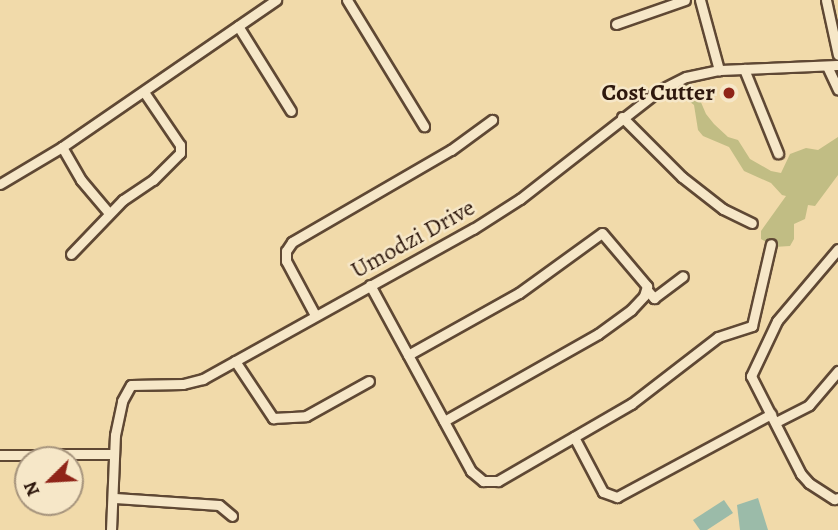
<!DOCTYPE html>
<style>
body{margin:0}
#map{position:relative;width:838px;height:530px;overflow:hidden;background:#f1daaa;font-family:Alegreya,serif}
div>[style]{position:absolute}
.green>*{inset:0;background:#c1bd84}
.water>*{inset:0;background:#9bbba9}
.roads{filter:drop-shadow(2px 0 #5f4834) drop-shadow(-2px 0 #5f4834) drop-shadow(0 2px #5f4834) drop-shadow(0 -2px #5f4834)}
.minor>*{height:9px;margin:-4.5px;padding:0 4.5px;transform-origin:4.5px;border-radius:4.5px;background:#f6e7c8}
.dots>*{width:19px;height:19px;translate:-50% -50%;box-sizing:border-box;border:4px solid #f6e7c8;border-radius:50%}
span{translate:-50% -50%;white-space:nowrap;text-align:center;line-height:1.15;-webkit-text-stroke:5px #f6e7c8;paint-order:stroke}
.poi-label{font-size:24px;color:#2e180d;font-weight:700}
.right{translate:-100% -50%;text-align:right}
.street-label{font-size:24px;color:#2e180d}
.north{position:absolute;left:14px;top:446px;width:70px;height:70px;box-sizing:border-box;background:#f6e7c8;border:2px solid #a6947d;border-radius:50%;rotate:246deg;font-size:19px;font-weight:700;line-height:28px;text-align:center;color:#2e180d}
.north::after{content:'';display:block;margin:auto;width:24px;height:32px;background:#8f2418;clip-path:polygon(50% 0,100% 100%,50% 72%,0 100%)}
</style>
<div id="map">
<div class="green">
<i style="clip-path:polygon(682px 82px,694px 86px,706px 114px,714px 124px,728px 137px,738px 140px,750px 159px,771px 171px,781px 173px,790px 154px,806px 148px,818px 150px,838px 137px,838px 175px,815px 206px,808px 205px,805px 219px,794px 224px,794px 239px,790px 246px,774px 247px,761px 239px,761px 231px,786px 196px,782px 195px,771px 183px,744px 171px,729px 147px,703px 136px,698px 130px,694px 105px,677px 92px,677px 85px)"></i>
</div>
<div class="water">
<i style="clip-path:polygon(758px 498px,768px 530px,740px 530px,737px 505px)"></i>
<i style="clip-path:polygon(724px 500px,733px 513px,707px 530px,700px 530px,693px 520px)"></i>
</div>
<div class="roads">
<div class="minor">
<i style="left:347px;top:0;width:148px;rotate:58.6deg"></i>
<i style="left:700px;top:0;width:73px;rotate:74.8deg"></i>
<i style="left:826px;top:0;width:56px;rotate:77.7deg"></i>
<i style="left:616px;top:24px;width:73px;rotate:-19.2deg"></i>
<i style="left:238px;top:26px;width:100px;rotate:58.1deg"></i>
<i style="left:827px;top:66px;width:26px;rotate:65deg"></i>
<i style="left:744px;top:69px;width:91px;rotate:68deg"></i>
<i style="left:622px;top:117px;width:85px;rotate:45deg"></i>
<i style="left:682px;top:177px;width:52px;rotate:38deg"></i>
<i style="left:723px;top:209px;width:32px;rotate:26deg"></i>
<i style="left:62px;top:147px;width:38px;rotate:60deg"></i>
<i style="left:81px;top:180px;width:43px;rotate:49.7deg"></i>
<i style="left:0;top:184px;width:72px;rotate:-30.8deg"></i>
<i style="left:62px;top:147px;width:260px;rotate:-34.5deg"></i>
<i style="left:838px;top:249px;width:94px;rotate:130.3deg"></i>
<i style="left:777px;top:321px;width:61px;rotate:115.3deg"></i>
<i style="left:751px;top:376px;width:110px;rotate:63deg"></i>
<i style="left:801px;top:474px;width:12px;rotate:48deg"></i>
<i style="left:809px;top:483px;width:30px;rotate:33deg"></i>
<i style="left:834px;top:499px;width:4px;rotate:-14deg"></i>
<i style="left:71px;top:254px;width:75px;rotate:-46.1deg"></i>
<i style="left:123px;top:200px;width:36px;rotate:-34deg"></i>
<i style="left:153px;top:180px;width:38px;rotate:-45deg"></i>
<i style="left:180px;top:153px;width:8px;rotate:-90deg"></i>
<i style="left:180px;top:145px;width:64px;rotate:-124.2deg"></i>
<i style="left:370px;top:285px;width:212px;rotate:61.5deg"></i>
<i style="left:471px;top:471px;width:16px;rotate:40deg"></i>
<i style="left:483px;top:481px;width:15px"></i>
<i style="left:498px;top:481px;width:154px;rotate:-30.1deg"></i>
<i style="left:631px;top:404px;width:110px;rotate:-37.6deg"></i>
<i style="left:718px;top:337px;width:36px;rotate:-18deg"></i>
<i style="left:752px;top:326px;width:84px;rotate:-77deg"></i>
<i style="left:647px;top:290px;width:11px;rotate:49deg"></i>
<i style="left:654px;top:298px;width:36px;rotate:-37deg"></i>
<i style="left:315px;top:315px;width:61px;rotate:-118.2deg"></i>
<i style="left:286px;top:261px;width:10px;rotate:-90deg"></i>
<i style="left:286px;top:251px;width:11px;rotate:-56deg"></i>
<i style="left:292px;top:242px;width:184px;rotate:-30.1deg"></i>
<i style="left:451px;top:150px;width:51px;rotate:-36.2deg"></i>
<i style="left:408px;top:355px;width:127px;rotate:-29.2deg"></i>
<i style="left:519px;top:293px;width:102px;rotate:-35.9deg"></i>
<i style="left:602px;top:233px;width:70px;rotate:49.7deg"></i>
<i style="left:647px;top:286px;width:10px;rotate:107deg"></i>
<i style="left:644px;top:296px;width:19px;rotate:133deg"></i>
<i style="left:631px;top:310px;width:41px;rotate:144deg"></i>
<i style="left:598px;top:334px;width:177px;rotate:150.5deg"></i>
<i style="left:235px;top:361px;width:69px;rotate:56.3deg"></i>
<i style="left:273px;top:418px;width:33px;rotate:-3deg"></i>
<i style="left:306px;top:416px;width:72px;rotate:-29.1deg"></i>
<i style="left:776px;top:422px;width:37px;rotate:-27deg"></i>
<i style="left:809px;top:405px;width:45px;rotate:-49.5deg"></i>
<i style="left:574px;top:437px;width:62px;rotate:62.2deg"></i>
<i style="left:603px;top:492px;width:15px;rotate:20deg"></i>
<i style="left:617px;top:497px;width:175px;rotate:-28.3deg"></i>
<i style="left:0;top:455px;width:113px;rotate:-0.5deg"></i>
<i style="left:115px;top:498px;width:104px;rotate:3.9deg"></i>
<i style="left:219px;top:505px;width:17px;rotate:40deg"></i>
<i style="left:111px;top:530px;width:95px;rotate:-87.6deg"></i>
<i style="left:115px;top:435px;width:35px;rotate:-78deg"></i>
<i style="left:122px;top:401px;width:18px;rotate:-61deg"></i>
<i style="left:131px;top:385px;width:52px;rotate:-1.1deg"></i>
<i style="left:183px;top:384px;width:21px;rotate:-14deg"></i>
<i style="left:203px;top:379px;width:309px;rotate:-29.1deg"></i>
<i style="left:473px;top:229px;width:56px;rotate:-32.6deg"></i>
<i style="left:520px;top:199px;width:175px;rotate:-38deg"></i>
<i style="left:658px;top:91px;width:31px;rotate:-27deg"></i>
<i style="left:686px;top:77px;width:34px;rotate:-12deg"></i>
<i style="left:719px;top:70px;width:119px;rotate:-2.4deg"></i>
</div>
</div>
<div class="dots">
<i style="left:729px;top:93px;background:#8f2418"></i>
</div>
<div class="poi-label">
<span class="right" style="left:715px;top:93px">Cost Cutter</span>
</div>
<div class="street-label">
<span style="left:413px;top:239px;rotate:-29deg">Umodzi Drive</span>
</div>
<div class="north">N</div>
</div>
